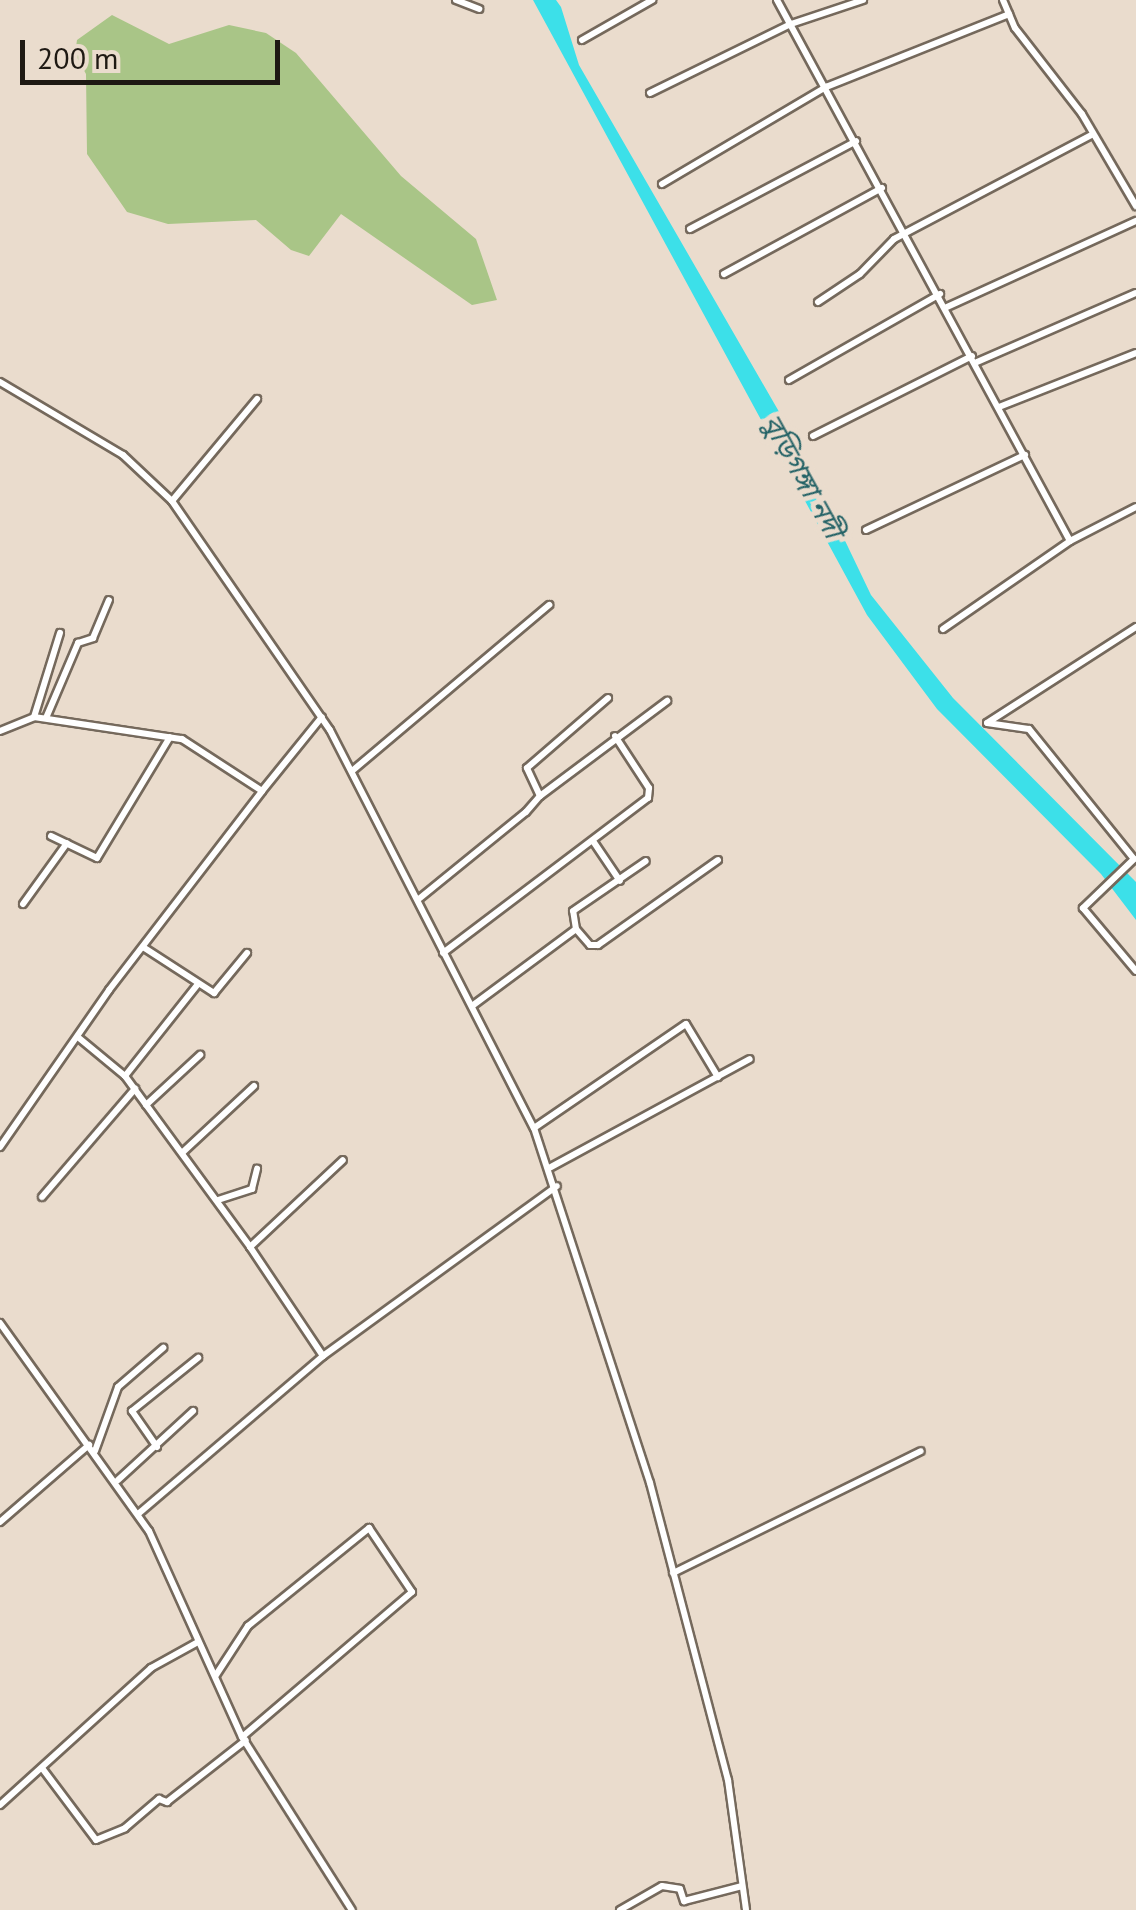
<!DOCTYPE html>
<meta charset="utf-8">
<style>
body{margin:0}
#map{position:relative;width:1136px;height:1910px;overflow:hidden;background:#eadccd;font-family:"PT Sans","Noto Sans Bengali",sans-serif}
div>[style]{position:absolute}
.green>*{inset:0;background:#a9c587}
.water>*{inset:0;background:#3ce0e9}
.roads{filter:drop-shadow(2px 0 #75695c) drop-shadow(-2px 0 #75695c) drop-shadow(0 2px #75695c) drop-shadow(0 -2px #75695c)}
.street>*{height:6px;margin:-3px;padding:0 3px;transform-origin:3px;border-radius:3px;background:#fff}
span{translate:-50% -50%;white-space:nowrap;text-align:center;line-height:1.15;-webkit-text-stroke:10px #eadccd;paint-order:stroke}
.water-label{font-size:28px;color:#236266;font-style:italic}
.scale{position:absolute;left:20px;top:40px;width:260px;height:45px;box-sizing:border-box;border:5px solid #1e1913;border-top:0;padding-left:12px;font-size:30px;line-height:35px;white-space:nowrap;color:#1e1913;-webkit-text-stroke:8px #eadccd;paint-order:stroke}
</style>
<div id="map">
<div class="green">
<i style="clip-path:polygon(112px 15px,169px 44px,229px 25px,266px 33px,296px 53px,401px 176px,476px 239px,497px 300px,472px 305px,341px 214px,309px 256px,291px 250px,256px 220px,168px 224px,127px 212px,87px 154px,86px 74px,75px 54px,77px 40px)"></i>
</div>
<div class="water">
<i style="clip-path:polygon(533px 0,556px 0,561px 7px,579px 65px,804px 455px,871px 595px,953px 698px,1136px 882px,1136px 920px,1101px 874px,937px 709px,867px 615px)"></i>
</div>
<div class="roads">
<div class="street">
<i style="left:456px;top:0;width:25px;rotate:21deg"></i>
<i style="left:777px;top:0;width:615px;rotate:61.56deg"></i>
<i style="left:1003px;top:0;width:30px;rotate:67deg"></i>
<i style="left:1015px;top:28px;width:109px;rotate:52.1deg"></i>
<i style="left:1082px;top:114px;width:107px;rotate:59.6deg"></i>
<i style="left:582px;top:40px;width:81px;rotate:-29.7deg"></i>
<i style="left:650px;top:93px;width:157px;rotate:-26.1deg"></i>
<i style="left:791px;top:24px;width:76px;rotate:-18.4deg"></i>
<i style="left:662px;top:184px;width:191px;rotate:-30.6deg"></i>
<i style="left:826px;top:87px;width:197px;rotate:-21.7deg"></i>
<i style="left:690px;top:229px;width:188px;rotate:-27.9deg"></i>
<i style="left:724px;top:274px;width:180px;rotate:-28.6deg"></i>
<i style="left:818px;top:302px;width:50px;rotate:-33.7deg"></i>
<i style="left:860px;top:274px;width:49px;rotate:-45.8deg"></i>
<i style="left:894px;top:239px;width:225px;rotate:-27.8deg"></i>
<i style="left:947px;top:307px;width:208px;rotate:-24.5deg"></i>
<i style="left:977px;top:362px;width:173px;rotate:-23.5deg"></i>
<i style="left:789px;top:380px;width:174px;rotate:-29.7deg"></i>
<i style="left:0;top:382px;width:143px;rotate:30.7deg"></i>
<i style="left:123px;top:455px;width:67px;rotate:43.2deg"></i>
<i style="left:172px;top:501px;width:278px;rotate:55.4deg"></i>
<i style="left:330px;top:730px;width:447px;rotate:62.9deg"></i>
<i style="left:534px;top:1128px;width:373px;rotate:71.9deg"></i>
<i style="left:650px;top:1483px;width:307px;rotate:75.3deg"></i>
<i style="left:728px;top:1780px;width:131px;rotate:82.1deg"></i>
<i style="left:999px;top:407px;width:147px;rotate:-21.5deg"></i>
<i style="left:813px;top:436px;width:178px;rotate:-26.7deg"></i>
<i style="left:172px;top:501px;width:133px;rotate:-50.2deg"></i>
<i style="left:866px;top:530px;width:176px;rotate:-25.3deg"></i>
<i style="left:1136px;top:627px;width:177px;rotate:147.2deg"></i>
<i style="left:987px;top:723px;width:42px;rotate:8.1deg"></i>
<i style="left:1029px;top:729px;width:167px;rotate:51.1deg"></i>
<i style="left:1134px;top:859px;width:71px;rotate:136.1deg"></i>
<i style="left:1083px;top:908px;width:82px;rotate:49.9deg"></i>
<i style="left:943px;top:629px;width:155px;rotate:-34.7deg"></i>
<i style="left:1070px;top:541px;width:74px;rotate:-27.3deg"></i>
<i style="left:34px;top:717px;width:88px;rotate:-72.8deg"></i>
<i style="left:46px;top:718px;width:82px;rotate:-66.9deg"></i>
<i style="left:78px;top:643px;width:16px;rotate:-18deg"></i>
<i style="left:93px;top:638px;width:41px;rotate:-67.2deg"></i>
<i style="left:0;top:731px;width:37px;rotate:-22deg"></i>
<i style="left:34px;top:717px;width:150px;rotate:8.5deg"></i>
<i style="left:182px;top:739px;width:95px;rotate:33deg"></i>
<i style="left:262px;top:791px;width:95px;rotate:-51deg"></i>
<i style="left:352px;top:771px;width:258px;rotate:-40.1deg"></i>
<i style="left:540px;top:796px;width:159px;rotate:-36.8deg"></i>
<i style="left:51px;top:836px;width:51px;rotate:25.6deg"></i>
<i style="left:97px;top:858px;width:141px;rotate:-58.9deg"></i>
<i style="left:593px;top:841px;width:48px;rotate:56deg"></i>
<i style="left:420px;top:898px;width:136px;rotate:-39.1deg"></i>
<i style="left:526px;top:812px;width:21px;rotate:-49deg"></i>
<i style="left:540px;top:796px;width:31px;rotate:-115deg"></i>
<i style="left:527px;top:768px;width:107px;rotate:-40.8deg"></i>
<i style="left:23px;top:904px;width:75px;rotate:-54.2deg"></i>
<i style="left:576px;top:929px;width:18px;rotate:-99deg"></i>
<i style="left:573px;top:911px;width:88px;rotate:-34.4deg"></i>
<i style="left:143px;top:947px;width:85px;rotate:32.9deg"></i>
<i style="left:214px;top:993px;width:52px;rotate:-50.5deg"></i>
<i style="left:443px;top:953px;width:257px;rotate:-37.1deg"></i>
<i style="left:648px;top:798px;width:10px;rotate:-84deg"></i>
<i style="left:649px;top:788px;width:62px;rotate:-123.2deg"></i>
<i style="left:472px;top:1006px;width:129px;rotate:-36.5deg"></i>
<i style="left:576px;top:929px;width:21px;rotate:49deg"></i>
<i style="left:590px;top:945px;width:8px"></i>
<i style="left:598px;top:945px;width:147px;rotate:-35.3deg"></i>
<i style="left:79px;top:1038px;width:60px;rotate:39.6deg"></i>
<i style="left:125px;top:1076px;width:212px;rotate:53.8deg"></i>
<i style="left:125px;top:1076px;width:117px;rotate:-51.6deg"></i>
<i style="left:146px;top:1105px;width:74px;rotate:-42.8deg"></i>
<i style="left:534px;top:1128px;width:184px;rotate:-34.4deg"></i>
<i style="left:686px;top:1024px;width:62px;rotate:58.9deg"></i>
<i style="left:0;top:1147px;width:191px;rotate:-55.2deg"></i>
<i style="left:109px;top:990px;width:251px;rotate:-52.4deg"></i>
<i style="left:183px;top:1152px;width:97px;rotate:-42.9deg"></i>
<i style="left:551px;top:1167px;width:226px;rotate:-28.5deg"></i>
<i style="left:42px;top:1197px;width:143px;rotate:-49.3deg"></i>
<i style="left:218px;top:1200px;width:36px;rotate:-18deg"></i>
<i style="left:252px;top:1189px;width:21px;rotate:-76deg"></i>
<i style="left:0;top:1323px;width:256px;rotate:54.4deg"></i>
<i style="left:149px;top:1531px;width:226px;rotate:65.7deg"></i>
<i style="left:242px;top:1737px;width:205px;rotate:57.6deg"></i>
<i style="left:323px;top:1356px;width:131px;rotate:-123.8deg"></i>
<i style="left:250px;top:1247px;width:127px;rotate:-43.1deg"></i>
<i style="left:157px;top:1447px;width:44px;rotate:-124.8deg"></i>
<i style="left:132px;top:1411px;width:85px;rotate:-38.8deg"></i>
<i style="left:95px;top:1451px;width:68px;rotate:-70.2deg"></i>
<i style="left:118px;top:1387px;width:60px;rotate:-40.9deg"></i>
<i style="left:118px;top:1480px;width:102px;rotate:-42.6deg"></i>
<i style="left:138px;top:1514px;width:243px;rotate:-40.5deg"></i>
<i style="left:323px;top:1356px;width:289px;rotate:-36deg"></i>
<i style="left:0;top:1522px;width:118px;rotate:-40.9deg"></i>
<i style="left:673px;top:1573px;width:276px;rotate:-26.2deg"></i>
<i style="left:216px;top:1675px;width:59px;rotate:-56.9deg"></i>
<i style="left:248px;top:1626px;width:156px;rotate:-39deg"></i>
<i style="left:369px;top:1528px;width:77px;rotate:56.1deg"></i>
<i style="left:412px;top:1592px;width:223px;rotate:139.5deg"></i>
<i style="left:42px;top:1768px;width:90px;rotate:53.1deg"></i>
<i style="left:96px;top:1840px;width:31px;rotate:-22deg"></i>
<i style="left:125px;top:1828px;width:45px;rotate:-40.5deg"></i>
<i style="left:159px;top:1799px;width:9px;rotate:21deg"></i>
<i style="left:167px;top:1802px;width:100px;rotate:-38.1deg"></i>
<i style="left:0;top:1805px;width:204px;rotate:-42.2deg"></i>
<i style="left:151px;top:1668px;width:54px;rotate:-29deg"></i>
<i style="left:620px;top:1910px;width:48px;rotate:-29.7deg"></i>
<i style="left:662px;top:1886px;width:18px;rotate:9deg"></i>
<i style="left:680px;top:1889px;width:13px;rotate:72deg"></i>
<i style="left:684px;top:1901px;width:60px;rotate:-14.5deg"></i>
</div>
</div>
<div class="water-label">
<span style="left:803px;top:476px;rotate:61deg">বুড়িগঙ্গা নদী</span>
</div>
<div class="scale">200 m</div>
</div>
